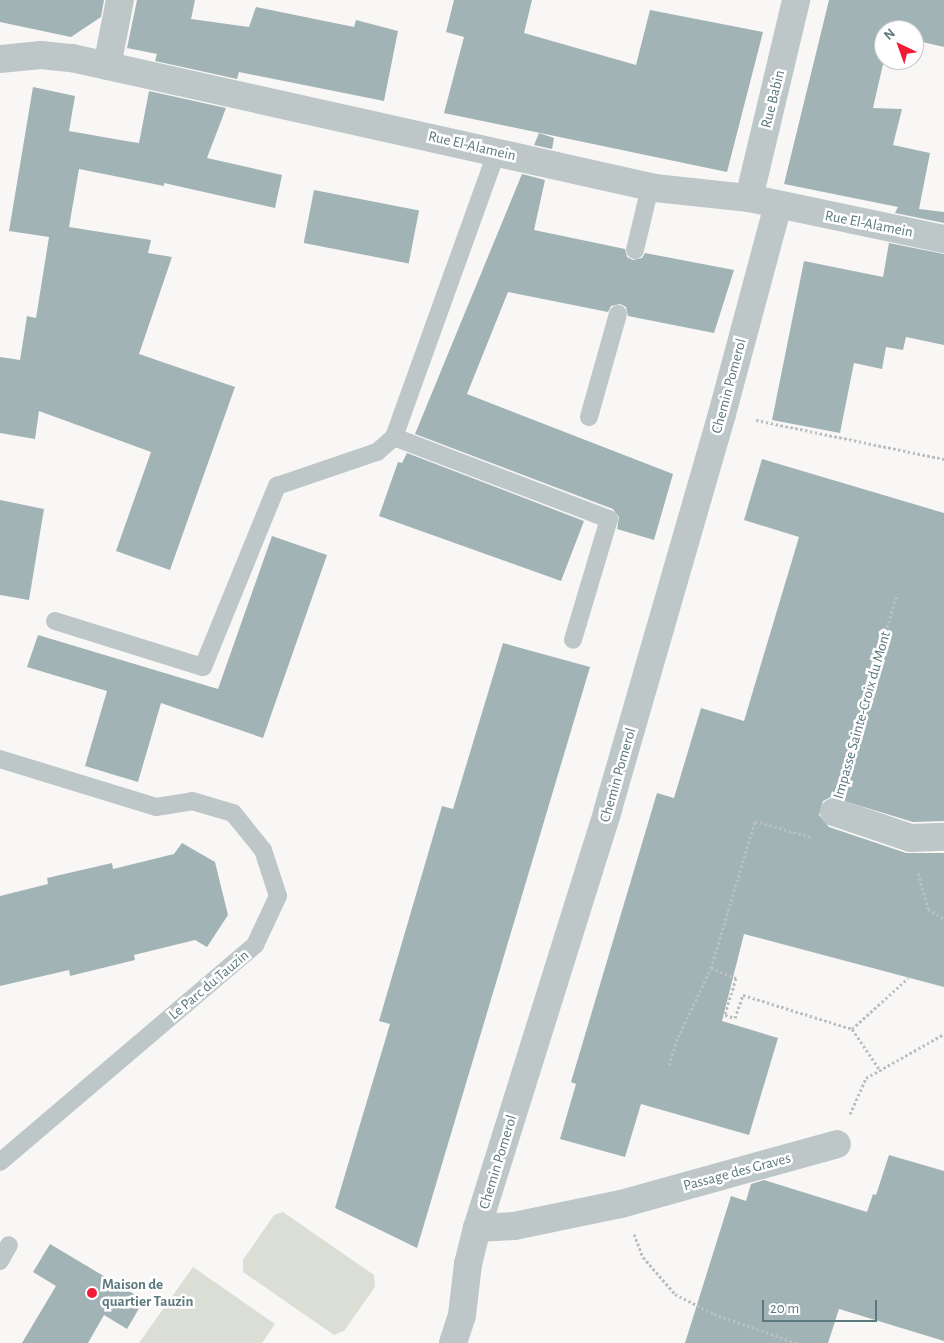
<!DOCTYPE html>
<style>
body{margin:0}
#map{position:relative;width:944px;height:1343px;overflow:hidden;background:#f8f7f5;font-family:"Alegreya Sans",sans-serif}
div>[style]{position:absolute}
.green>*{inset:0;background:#daded4}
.building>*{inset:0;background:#a2b3b5;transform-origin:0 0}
.path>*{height:3px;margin-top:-1.5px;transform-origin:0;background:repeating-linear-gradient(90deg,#bac0c1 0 2.5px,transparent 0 5px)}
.service>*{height:18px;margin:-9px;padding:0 9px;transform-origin:9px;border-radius:9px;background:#bdc7c8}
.minor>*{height:28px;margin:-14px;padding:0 14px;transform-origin:14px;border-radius:14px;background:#bdc7c8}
.dots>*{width:14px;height:14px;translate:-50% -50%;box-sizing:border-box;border:2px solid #fff;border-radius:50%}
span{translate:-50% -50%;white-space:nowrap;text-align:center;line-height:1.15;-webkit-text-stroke:5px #fff;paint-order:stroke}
.street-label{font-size:15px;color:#5c797d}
.poi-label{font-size:15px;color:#5c797d;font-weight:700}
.left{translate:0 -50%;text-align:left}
.north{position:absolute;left:874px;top:20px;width:50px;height:50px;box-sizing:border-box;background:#fff;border:1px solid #bec9cb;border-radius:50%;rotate:318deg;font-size:14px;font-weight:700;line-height:20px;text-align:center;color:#5c797d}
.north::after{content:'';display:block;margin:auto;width:18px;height:22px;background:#f21b35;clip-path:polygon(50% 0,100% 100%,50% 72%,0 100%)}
.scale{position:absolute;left:762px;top:1300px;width:115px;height:22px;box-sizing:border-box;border:2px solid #5c797d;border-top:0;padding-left:6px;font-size:15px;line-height:18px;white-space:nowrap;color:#5c797d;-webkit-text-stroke:4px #fff;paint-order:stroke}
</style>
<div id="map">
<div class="green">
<i style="clip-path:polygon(283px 1212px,374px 1275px,375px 1287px,344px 1331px,334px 1335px,243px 1272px,243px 1260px,274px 1215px)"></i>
<i style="clip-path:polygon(193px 1267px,275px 1324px,262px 1343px,139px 1343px)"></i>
</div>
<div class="building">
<i style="clip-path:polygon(0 0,104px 0,101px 17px,71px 37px,0 22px)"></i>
<i style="clip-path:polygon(137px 0,195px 0,191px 19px,249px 27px,256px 7px,354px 27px,356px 20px,398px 31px,384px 101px,239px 72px,237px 79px,155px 61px,157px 54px,127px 48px)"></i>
<i style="clip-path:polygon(454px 0,532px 0,524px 33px,636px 65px,650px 10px,763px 32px,727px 172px,444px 113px,464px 37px,446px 32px)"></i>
<i style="clip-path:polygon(829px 0,944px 0,944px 47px,914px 40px,914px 30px,884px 30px,884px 60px,873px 108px,902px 109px,893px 145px,930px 153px,919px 209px,944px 212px,944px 223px,895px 213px,898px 207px,784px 184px)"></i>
<i style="clip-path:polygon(33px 87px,75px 96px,69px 131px,126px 141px,139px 143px,149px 91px,226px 108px,207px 158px,282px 175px,275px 208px,164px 183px,164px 186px,79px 169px,69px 227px,151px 240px,148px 253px,172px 257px,139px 354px,235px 387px,170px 570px,116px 551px,151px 452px,39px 411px,35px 439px,0 433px,0 357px,20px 360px,27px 316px,36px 318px,49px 237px,9px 231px)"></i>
<i style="clip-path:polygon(539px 133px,554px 138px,552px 149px,534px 145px)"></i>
<i style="clip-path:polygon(522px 174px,545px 180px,534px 230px,625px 249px,627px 257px,633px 260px,642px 258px,645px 253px,734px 270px,714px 333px,628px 316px,626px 307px,620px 304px,611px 306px,608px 312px,508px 292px,467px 394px,673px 474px,654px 540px,617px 529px,619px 517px,613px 509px,415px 434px)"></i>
<i style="left:314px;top:190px;width:107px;height:54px;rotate:11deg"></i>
<i style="clip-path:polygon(889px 243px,944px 254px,944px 345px,906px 337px,903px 350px,886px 347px,882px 369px,854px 363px,840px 433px,772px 420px,804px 261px,883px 277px)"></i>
<i style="clip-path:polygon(407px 453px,584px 521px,561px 581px,379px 516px,398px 462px,402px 463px)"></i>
<i style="clip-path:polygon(762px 459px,944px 513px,944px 821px,913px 822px,831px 797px,823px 801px,819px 815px,829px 827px,906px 853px,944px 853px,944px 987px,744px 934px,722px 1021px,778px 1038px,749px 1135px,641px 1104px,625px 1157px,560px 1139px,576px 1084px,571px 1082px,657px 793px,674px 798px,701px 708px,744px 721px,799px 537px,744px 520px)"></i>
<i style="clip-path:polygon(0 500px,44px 509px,29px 600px,0 595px)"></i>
<i style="clip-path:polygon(272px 536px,327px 555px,263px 738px,161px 703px,138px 782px,85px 766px,107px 691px,27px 667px,38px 635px,218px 689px)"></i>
<i style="clip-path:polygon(503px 643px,590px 667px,417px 1248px,335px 1208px,390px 1024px,379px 1021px,442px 806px,453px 809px)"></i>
<i style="clip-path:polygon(182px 843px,215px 862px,228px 915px,207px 947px,195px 940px,134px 955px,135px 960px,70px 976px,69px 970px,0 986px,0 896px,48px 884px,47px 878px,112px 863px,113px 869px,174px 854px)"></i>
<i style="clip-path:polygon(889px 1155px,944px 1171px,944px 1341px,839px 1309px,828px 1343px,685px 1343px,731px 1196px,746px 1201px,751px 1184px,764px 1180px,867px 1212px,873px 1194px,876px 1195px)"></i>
<i style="clip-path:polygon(50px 1244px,144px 1300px,127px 1329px,104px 1315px,88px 1343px,22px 1343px,56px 1286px,33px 1272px)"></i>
</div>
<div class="path">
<i style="left:756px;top:420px;width:192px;rotate:11.7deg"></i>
<i style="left:842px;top:781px;width:195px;rotate:-73.6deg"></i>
<i style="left:918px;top:873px;width:37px;rotate:74deg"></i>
<i style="left:928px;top:909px;width:19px;rotate:32deg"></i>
<i style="left:711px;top:968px;width:153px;rotate:-73.3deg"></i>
<i style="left:755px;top:821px;width:57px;rotate:16.2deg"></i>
<i style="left:852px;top:1029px;width:76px;rotate:-42.3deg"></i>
<i style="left:669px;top:1065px;width:29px;rotate:-72deg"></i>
<i style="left:678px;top:1037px;width:76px;rotate:-64.4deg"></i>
<i style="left:711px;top:968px;width:27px;rotate:22deg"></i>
<i style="left:736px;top:978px;width:39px;rotate:107deg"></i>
<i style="left:725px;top:1015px;width:10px;rotate:17deg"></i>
<i style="left:735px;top:1018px;width:24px;rotate:-71deg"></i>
<i style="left:743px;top:995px;width:114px;rotate:17.3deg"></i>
<i style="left:852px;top:1029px;width:50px;rotate:55.7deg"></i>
<i style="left:850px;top:1114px;width:39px;rotate:-66deg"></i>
<i style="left:866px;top:1078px;width:90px;rotate:-29.4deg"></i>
<i style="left:634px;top:1234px;width:25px;rotate:69deg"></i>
<i style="left:643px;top:1257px;width:49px;rotate:49.1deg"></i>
<i style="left:675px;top:1294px;width:44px;rotate:27.1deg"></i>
<i style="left:714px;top:1314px;width:88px;rotate:19.3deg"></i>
</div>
<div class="service">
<i style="left:635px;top:250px;width:65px;rotate:-76.6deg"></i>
<i style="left:589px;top:417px;width:107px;rotate:-74.3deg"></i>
<i style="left:394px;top:437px;width:230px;rotate:20.9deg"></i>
<i style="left:609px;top:519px;width:126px;rotate:106.6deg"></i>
<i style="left:55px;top:621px;width:155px;rotate:17.3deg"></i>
<i style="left:203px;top:667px;width:196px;rotate:-67.8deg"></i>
<i style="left:277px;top:486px;width:106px;rotate:-18.8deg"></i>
<i style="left:377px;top:452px;width:23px;rotate:-41deg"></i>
<i style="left:394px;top:437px;width:304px;rotate:-70.2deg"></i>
<i style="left:0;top:759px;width:163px;rotate:17.1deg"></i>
<i style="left:156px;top:807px;width:36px;rotate:-9deg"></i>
<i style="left:192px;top:801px;width:43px;rotate:16.3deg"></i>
<i style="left:233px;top:813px;width:48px;rotate:51deg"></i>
<i style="left:263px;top:850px;width:48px;rotate:71.9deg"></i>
<i style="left:278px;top:896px;width:54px;rotate:115.1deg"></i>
<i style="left:255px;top:945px;width:335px;rotate:139.6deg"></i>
<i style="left:0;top:1261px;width:18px;rotate:-61deg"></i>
</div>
<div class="minor">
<i style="left:0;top:59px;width:41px;rotate:-5.6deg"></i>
<i style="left:41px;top:55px;width:31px;rotate:6deg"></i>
<i style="left:72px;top:58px;width:597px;rotate:12.57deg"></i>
<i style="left:655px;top:188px;width:95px;rotate:6.1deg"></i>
<i style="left:749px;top:198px;width:199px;rotate:11.9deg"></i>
<i style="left:107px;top:66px;width:67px;rotate:-78.9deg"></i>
<i style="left:749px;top:198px;width:204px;rotate:-76.6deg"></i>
<i style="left:834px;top:812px;width:81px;rotate:18.7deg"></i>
<i style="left:911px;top:838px;width:33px;rotate:-2deg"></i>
<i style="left:477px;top:1228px;width:37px;rotate:-3deg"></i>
<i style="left:514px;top:1226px;width:109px;rotate:-11.6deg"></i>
<i style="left:621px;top:1204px;width:224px;rotate:-15.5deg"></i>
<i style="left:453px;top:1343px;width:29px;rotate:-72deg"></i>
<i style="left:462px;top:1315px;width:51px;rotate:-83.3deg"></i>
<i style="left:468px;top:1264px;width:37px;rotate:-76deg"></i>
<i style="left:477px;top:1228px;width:439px;rotate:-72.6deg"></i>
<i style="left:608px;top:809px;width:411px;rotate:-73.9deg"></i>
<i style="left:722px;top:414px;width:216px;rotate:-75deg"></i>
</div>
<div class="dots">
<i style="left:92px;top:1293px;background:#f21b35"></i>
</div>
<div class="street-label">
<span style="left:773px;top:99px;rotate:-76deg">Rue Babin</span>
<span style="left:472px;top:146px;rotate:13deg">Rue El-Alamein</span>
<span style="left:869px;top:224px;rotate:11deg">Rue El-Alamein</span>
<span style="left:729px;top:386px;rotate:-75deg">Chemin Pomerol</span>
<span style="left:862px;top:715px;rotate:-74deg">Impasse Sainte-Croix du Mont</span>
<span style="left:618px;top:775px;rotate:-74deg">Chemin Pomerol</span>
<span style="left:209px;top:985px;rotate:-40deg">Le Parc du Tauzin</span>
<span style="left:498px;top:1162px;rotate:-73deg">Chemin Pomerol</span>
<span style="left:737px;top:1172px;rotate:-15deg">Passage des Graves</span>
</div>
<div class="poi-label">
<span class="left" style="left:102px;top:1293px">Maison de<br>quartier Tauzin</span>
</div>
<div class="north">N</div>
<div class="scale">20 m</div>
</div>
